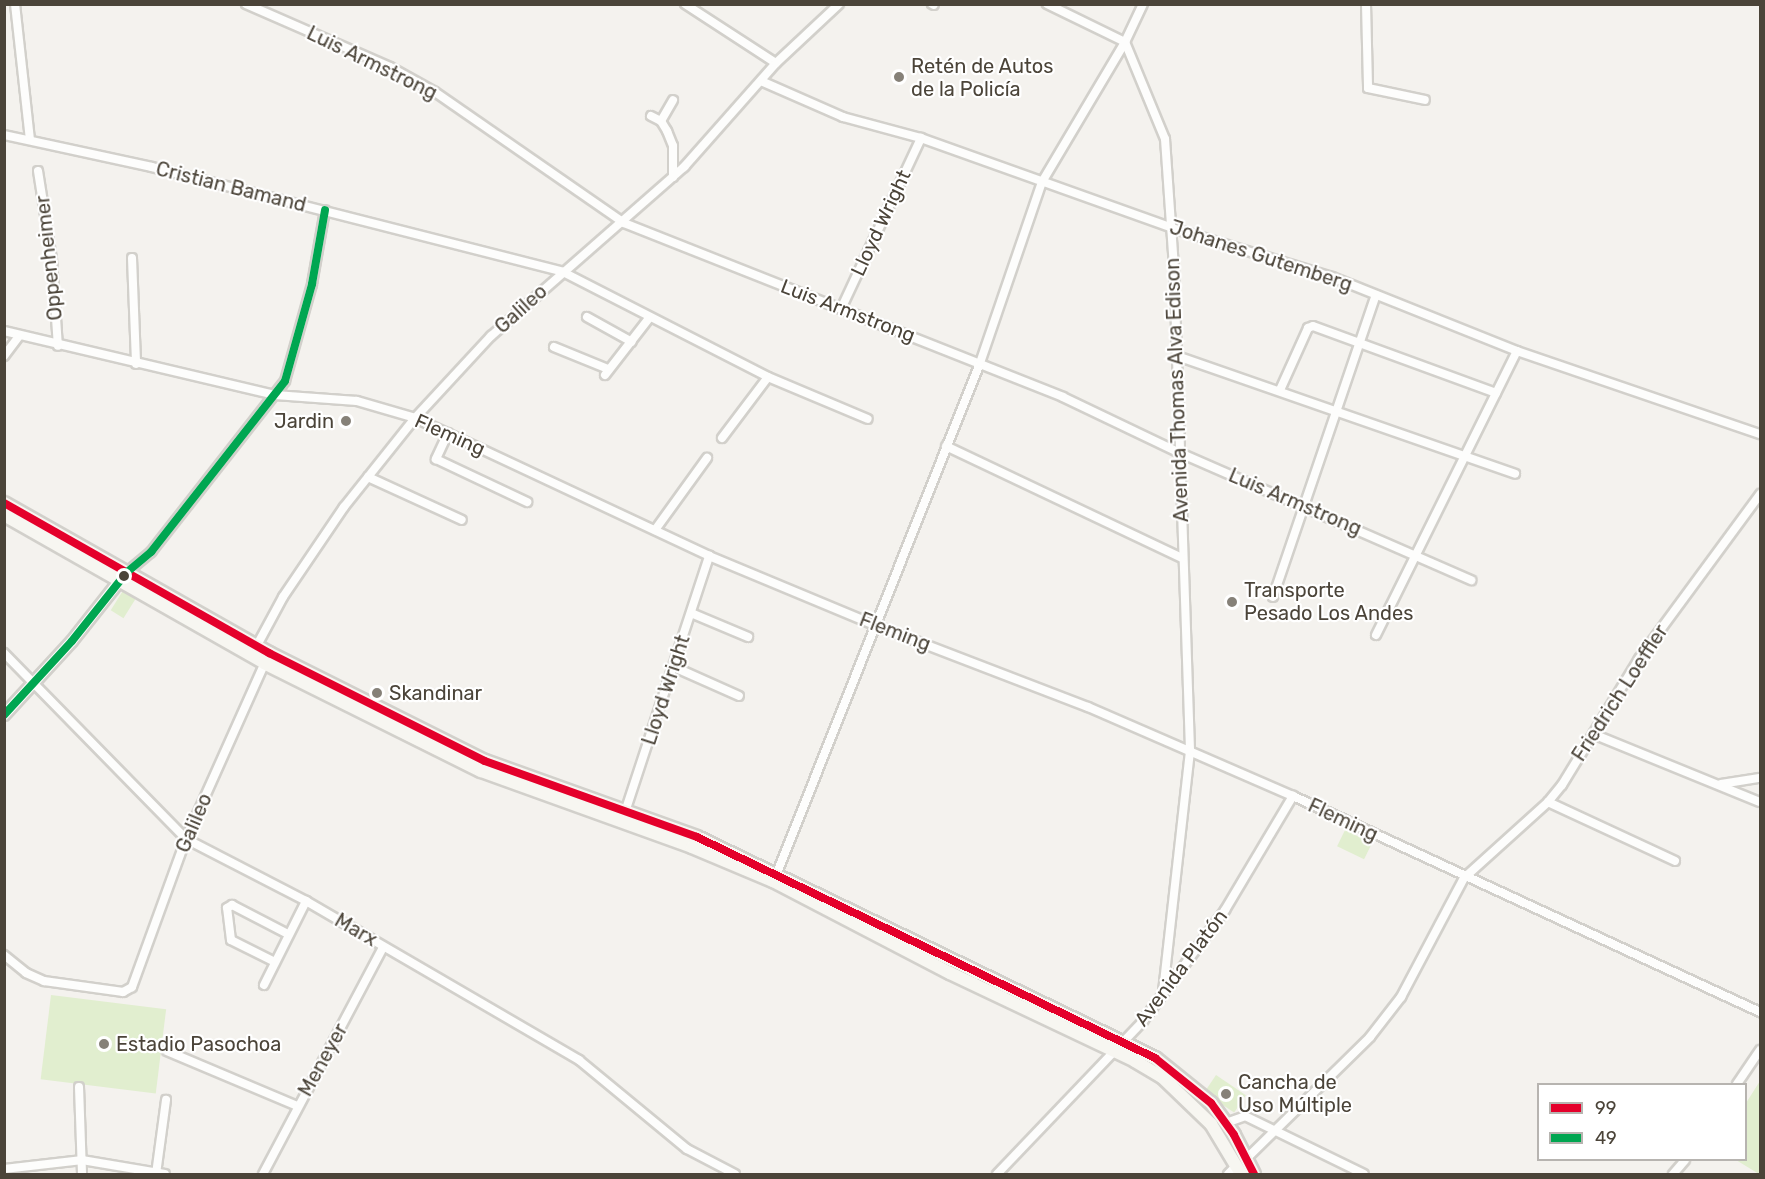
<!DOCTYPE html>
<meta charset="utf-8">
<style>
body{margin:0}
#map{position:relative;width:1765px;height:1179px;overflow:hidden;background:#f4f2ee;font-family:Rubik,sans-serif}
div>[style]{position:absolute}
.green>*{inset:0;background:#e1eecf;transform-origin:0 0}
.roads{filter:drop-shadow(2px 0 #d2d0cb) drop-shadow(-2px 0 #d2d0cb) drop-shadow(0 2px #d2d0cb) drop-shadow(0 -2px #d2d0cb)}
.minor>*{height:8px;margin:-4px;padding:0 4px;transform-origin:4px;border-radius:4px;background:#fdfdfc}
.tertiary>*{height:10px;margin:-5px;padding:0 5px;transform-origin:5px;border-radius:5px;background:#fdfdfc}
.secondary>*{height:12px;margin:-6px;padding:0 6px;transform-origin:6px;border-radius:6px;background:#f7f6f1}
.bus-1>*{height:8px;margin:-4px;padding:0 4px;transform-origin:4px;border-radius:4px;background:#e4002b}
.bus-2>*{height:8px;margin:-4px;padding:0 4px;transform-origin:4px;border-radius:4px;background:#00a651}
.dots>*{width:16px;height:16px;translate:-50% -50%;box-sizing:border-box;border:3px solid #fff;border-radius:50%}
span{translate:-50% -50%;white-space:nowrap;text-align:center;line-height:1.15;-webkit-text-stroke:4.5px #fff;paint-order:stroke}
.street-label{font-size:20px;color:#4b4439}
.poi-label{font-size:20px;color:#4b4439}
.left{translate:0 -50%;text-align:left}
.right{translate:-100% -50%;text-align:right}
.frame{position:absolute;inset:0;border:6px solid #4b4439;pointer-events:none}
.legend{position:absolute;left:1537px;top:1083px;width:210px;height:78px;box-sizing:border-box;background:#fff;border:2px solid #b7b4b0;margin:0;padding:8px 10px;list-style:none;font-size:18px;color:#4b4439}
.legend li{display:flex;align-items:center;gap:12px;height:30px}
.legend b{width:30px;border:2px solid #b7b4b0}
</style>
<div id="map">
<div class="green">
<i style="left:124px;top:589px;width:15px;height:25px;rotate:32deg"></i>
<i style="left:1345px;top:830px;width:30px;height:18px;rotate:26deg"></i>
<i style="left:51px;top:995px;width:116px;height:85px;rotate:7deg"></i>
<i style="left:1216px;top:1075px;width:36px;height:21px;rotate:34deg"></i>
<i style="clip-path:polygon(1760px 1081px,1760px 1174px,1759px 1174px,1736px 1160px,1746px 1160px,1746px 1103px)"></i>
</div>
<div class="roads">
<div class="minor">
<i style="left:15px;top:4px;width:136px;rotate:83.7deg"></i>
<i style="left:246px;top:4px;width:157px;rotate:23.6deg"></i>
<i style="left:390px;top:67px;width:51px;rotate:29.1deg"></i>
<i style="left:435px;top:92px;width:230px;rotate:34.7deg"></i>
<i style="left:624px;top:223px;width:472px;rotate:21.6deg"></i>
<i style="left:1063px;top:397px;width:130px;rotate:25.6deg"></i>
<i style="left:1180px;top:453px;width:318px;rotate:23.6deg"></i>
<i style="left:685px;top:4px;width:108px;rotate:33deg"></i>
<i style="left:932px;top:4px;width:2px;rotate:27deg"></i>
<i style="left:1143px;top:4px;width:42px;rotate:115.3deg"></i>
<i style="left:1125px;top:42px;width:105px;rotate:67.6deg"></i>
<i style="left:1165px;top:139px;width:129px;rotate:86deg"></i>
<i style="left:1174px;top:268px;width:483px;rotate:88.1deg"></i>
<i style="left:1190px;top:751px;width:242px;rotate:96.4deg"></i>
<i style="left:1366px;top:4px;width:84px;rotate:88.6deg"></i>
<i style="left:1368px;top:88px;width:58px;rotate:11.9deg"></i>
<i style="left:761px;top:81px;width:90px;rotate:23.7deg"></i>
<i style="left:843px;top:117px;width:81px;rotate:15.1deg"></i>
<i style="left:921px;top:138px;width:267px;rotate:19.7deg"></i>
<i style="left:1172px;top:228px;width:167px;rotate:17deg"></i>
<i style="left:1332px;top:277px;width:199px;rotate:21.8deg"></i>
<i style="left:1517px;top:351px;width:257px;rotate:18.9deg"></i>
<i style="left:651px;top:116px;width:11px;rotate:27deg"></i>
<i style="left:661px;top:121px;width:12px;rotate:59deg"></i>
<i style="left:667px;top:131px;width:16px;rotate:68deg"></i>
<i style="left:673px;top:146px;width:31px;rotate:90deg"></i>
<i style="left:661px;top:121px;width:24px;rotate:-60deg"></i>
<i style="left:4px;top:135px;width:151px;rotate:12.2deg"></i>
<i style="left:152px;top:167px;width:424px;rotate:14.3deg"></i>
<i style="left:563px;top:272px;width:230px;rotate:27.1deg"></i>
<i style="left:768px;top:377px;width:108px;rotate:22.8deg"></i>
<i style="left:38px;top:171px;width:89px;rotate:81deg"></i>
<i style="left:52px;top:259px;width:87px;rotate:86.1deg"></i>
<i style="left:132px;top:258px;width:106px;rotate:87.8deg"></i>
<i style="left:841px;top:309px;width:189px;rotate:-64.9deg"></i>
<i style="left:587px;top:317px;width:51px;rotate:29.1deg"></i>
<i style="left:4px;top:331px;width:278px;rotate:13.3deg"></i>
<i style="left:275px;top:395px;width:82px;rotate:4.2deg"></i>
<i style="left:357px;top:401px;width:60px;rotate:16.3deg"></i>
<i style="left:415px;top:418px;width:325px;rotate:25.1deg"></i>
<i style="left:709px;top:556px;width:182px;rotate:22.6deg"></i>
<i style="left:877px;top:626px;width:226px;rotate:21deg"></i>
<i style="left:1088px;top:707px;width:223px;rotate:23.5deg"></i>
<i style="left:1293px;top:796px;width:515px;rotate:24.82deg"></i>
<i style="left:554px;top:347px;width:58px;rotate:22.2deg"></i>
<i style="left:4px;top:356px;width:25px;rotate:-53deg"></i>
<i style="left:1177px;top:356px;width:358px;rotate:19.2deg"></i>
<i style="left:605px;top:375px;width:73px;rotate:-52.2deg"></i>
<i style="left:1280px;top:390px;width:68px;rotate:-65.7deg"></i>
<i style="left:1308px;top:328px;width:5px;rotate:-22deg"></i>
<i style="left:1313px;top:326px;width:195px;rotate:20.1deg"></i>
<i style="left:448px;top:433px;width:29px;rotate:115deg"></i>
<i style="left:436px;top:459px;width:101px;rotate:25.3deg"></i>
<i style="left:722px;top:438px;width:76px;rotate:-53deg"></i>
<i style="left:946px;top:446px;width:261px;rotate:25.4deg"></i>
<i style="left:368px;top:477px;width:103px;rotate:24.6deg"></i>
<i style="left:655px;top:530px;width:89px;rotate:-54.2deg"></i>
<i style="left:126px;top:573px;width:33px;rotate:-40deg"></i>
<i style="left:151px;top:552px;width:217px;rotate:-51.9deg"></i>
<i style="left:285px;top:381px;width:101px;rotate:-74.4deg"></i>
<i style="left:312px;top:284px;width:75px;rotate:-80deg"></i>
<i style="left:1273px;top:597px;width:319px;rotate:-71.2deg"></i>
<i style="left:691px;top:613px;width:62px;rotate:22.8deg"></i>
<i style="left:1376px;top:635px;width:317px;rotate:-63.6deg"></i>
<i style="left:255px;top:649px;width:59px;rotate:-61.7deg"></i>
<i style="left:283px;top:597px;width:109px;rotate:-55.9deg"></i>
<i style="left:344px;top:507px;width:114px;rotate:-51.4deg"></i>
<i style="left:415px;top:418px;width:112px;rotate:-47.2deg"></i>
<i style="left:491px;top:336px;width:257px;rotate:-41.2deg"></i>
<i style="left:684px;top:167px;width:139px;rotate:-48.5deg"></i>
<i style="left:776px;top:63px;width:86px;rotate:-43.1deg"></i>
<i style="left:4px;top:653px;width:260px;rotate:45.6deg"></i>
<i style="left:186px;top:839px;width:135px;rotate:27.3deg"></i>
<i style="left:306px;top:901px;width:316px;rotate:30.2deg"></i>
<i style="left:579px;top:1060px;width:140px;rotate:39.5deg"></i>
<i style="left:687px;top:1149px;width:54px;rotate:27.5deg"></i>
<i style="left:674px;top:667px;width:71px;rotate:24deg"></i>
<i style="left:1593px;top:734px;width:180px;rotate:22.2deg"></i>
<i style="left:1721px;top:784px;width:39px;rotate:-9deg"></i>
<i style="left:1548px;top:802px;width:140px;rotate:24.9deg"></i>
<i style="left:624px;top:815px;width:273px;rotate:-71.8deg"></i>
<i style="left:775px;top:878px;width:554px;rotate:-68.29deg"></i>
<i style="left:980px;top:363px;width:191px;rotate:-71.1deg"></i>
<i style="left:1042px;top:182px;width:163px;rotate:-59.3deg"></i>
<i style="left:1125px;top:42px;width:87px;rotate:-154deg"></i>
<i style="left:4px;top:955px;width:28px;rotate:39deg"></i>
<i style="left:26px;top:973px;width:20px;rotate:24deg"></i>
<i style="left:44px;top:981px;width:80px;rotate:7.9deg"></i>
<i style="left:123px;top:992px;width:10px;rotate:-29deg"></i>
<i style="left:132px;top:987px;width:158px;rotate:-70deg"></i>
<i style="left:186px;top:839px;width:196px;rotate:-65.9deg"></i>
<i style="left:275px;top:962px;width:49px;rotate:-153.4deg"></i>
<i style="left:231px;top:940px;width:32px;rotate:-97deg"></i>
<i style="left:227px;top:908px;width:6px;rotate:-31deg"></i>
<i style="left:232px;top:905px;width:63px;rotate:27.4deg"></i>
<i style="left:264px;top:985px;width:94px;rotate:-63.4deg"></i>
<i style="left:167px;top:1051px;width:141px;rotate:22.9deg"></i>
<i style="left:1737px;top:1084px;width:41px;rotate:-55.9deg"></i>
<i style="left:79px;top:1087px;width:87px;rotate:88deg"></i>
<i style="left:1226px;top:1123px;width:20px;rotate:-20deg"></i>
<i style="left:1245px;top:1116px;width:132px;rotate:26deg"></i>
<i style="left:1246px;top:1159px;width:174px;rotate:-44.5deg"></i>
<i style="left:1370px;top:1037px;width:51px;rotate:-52.2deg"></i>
<i style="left:1401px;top:997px;width:135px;rotate:-62.1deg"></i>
<i style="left:1464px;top:878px;width:113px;rotate:-42.1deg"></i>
<i style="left:1548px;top:802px;width:22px;rotate:-51deg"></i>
<i style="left:1562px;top:785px;width:148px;rotate:-58.6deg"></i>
<i style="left:1639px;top:659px;width:205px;rotate:-53.7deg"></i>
<i style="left:4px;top:1169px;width:79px;rotate:-6.6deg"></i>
<i style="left:82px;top:1160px;width:84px;rotate:9.6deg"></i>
<i style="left:156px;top:1174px;width:75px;rotate:-82.3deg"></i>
<i style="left:263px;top:1174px;width:257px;rotate:-62.1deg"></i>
<i style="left:997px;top:1174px;width:211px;rotate:-46.3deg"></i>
<i style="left:1143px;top:1021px;width:138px;rotate:-53.5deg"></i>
<i style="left:1225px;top:910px;width:133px;rotate:-59.2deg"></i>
<i style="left:1228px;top:1174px;width:13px;rotate:-45deg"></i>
<i style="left:1673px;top:1174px;width:18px;rotate:-49deg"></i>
</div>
<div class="tertiary">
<i style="left:4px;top:715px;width:100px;rotate:-47.4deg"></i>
<i style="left:72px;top:641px;width:85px;rotate:-51.7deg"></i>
</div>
<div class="secondary">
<i style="left:4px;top:503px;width:305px;rotate:29.5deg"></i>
<i style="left:269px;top:653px;width:241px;rotate:26.6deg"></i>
<i style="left:485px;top:761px;width:225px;rotate:19.7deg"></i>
<i style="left:697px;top:837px;width:509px;rotate:25.76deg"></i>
<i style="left:1155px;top:1058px;width:72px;rotate:38.8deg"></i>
<i style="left:1211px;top:1103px;width:39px;rotate:54deg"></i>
<i style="left:1234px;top:1135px;width:44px;rotate:62.9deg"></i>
<i style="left:4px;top:515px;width:299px;rotate:29.6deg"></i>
<i style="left:264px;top:663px;width:242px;rotate:26.5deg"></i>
<i style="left:481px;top:771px;width:224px;rotate:19.8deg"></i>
<i style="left:692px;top:847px;width:88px;rotate:22.8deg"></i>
<i style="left:773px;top:881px;width:199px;rotate:27.5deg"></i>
<i style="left:950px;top:973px;width:205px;rotate:25.4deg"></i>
<i style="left:1135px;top:1061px;width:31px;rotate:31deg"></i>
<i style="left:1162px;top:1077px;width:68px;rotate:43.8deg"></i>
<i style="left:1211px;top:1124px;width:58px;rotate:59deg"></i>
</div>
</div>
<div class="bus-1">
<i style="left:4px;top:503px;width:305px;rotate:29.5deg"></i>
<i style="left:269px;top:653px;width:241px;rotate:26.6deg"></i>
<i style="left:485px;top:761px;width:225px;rotate:19.7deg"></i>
<i style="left:697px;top:837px;width:509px;rotate:25.76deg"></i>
<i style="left:1155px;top:1058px;width:72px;rotate:38.8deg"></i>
<i style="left:1211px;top:1103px;width:39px;rotate:54deg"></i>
<i style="left:1234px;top:1135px;width:44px;rotate:62.9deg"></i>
</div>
<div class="bus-2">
<i style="left:4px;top:715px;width:100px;rotate:-47.4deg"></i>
<i style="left:72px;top:641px;width:87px;rotate:-51.5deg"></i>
<i style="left:126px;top:573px;width:33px;rotate:-40deg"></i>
<i style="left:151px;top:552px;width:217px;rotate:-51.9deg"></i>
<i style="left:285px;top:381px;width:101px;rotate:-74.4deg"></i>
<i style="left:312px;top:284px;width:75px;rotate:-80deg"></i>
</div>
<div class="dots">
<i style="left:899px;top:77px;background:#868178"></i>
<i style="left:346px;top:421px;background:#868178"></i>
<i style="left:124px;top:576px;background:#4b4439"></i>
<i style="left:1232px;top:602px;background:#868178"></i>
<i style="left:377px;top:693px;background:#868178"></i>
<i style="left:104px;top:1044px;background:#868178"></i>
<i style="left:1226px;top:1094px;background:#868178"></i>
</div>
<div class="street-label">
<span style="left:372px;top:63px;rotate:26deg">Luis Armstrong</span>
<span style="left:231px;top:187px;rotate:14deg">Cristian Bamand</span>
<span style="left:881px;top:223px;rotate:-65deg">Lloyd Wright</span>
<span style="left:1261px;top:256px;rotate:18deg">Johanes Gutemberg</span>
<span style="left:49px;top:258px;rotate:-96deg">Oppenheimer</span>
<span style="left:521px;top:309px;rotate:-42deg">Galileo</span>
<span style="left:848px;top:311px;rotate:21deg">Luis Armstrong</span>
<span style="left:1177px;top:390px;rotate:-92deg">Avenida Thomas Alva Edison</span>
<span style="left:450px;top:435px;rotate:24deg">Fleming</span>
<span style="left:1295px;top:502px;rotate:23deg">Luis Armstrong</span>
<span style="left:895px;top:632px;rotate:21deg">Fleming</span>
<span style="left:666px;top:690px;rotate:-72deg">Lloyd Wright</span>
<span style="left:1620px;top:693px;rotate:-57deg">Friedrich Loeffler</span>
<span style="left:1343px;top:820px;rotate:25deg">Fleming</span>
<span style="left:194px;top:823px;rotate:-67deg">Galileo</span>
<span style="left:356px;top:930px;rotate:30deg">Marx</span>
<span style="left:1181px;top:968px;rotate:-53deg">Avenida Platón</span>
<span style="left:323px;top:1060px;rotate:-61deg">Meneyer</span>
</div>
<div class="poi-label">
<span class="left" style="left:911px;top:78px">Retén de Autos<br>de la Policía</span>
<span class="right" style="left:334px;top:421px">Jardin</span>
<span class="left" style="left:1244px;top:602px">Transporte<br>Pesado Los Andes</span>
<span class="left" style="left:389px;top:693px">Skandinar</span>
<span class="left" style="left:116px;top:1044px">Estadio Pasochoa</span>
<span class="left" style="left:1238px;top:1094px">Cancha de<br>Uso Múltiple</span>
</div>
<div class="frame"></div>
<ul class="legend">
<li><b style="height:8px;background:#e4002b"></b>99</li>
<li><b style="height:8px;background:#00a651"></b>49</li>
</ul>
</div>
